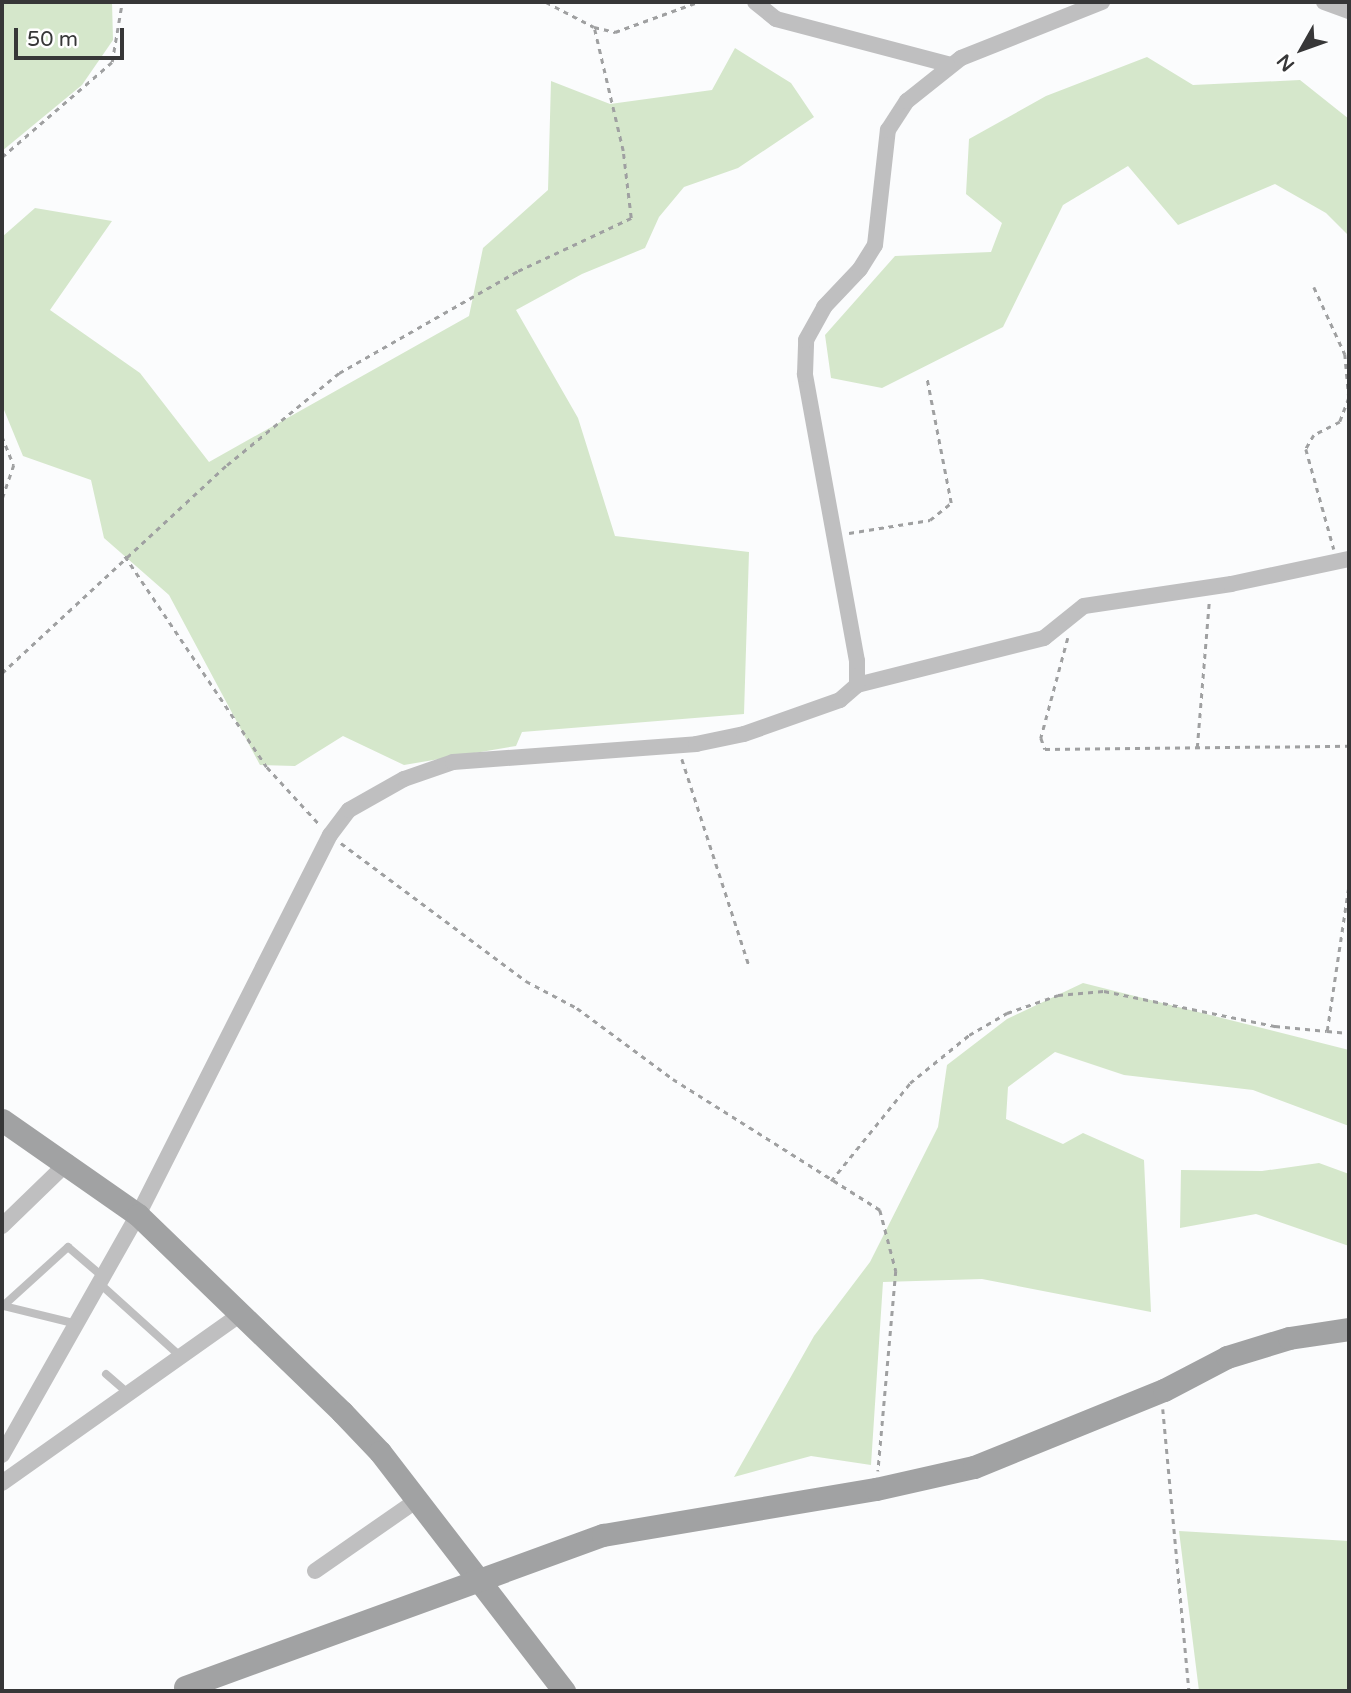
<!DOCTYPE html>
<style>
body{margin:0}
#map{position:relative;width:1351px;height:1693px;overflow:hidden;background:#fbfcfd;font-family:"Varela Round",sans-serif}
div>[style]{position:absolute}
.green>*{inset:0;background:#d5e7cb}
.path>*{height:2.5px;margin-top:-1.25px;transform-origin:0;background:repeating-linear-gradient(90deg,#9fa0a1 0 5px,transparent 0 10px)}
.lane>*{height:8px;margin:-4px;padding:0 4px;transform-origin:4px;border-radius:4px;background:#bfbfc0}
.street>*{height:16px;margin:-8px;padding:0 8px;transform-origin:8px;border-radius:8px;background:#bfbfc0}
.secondary>*{height:23px;margin:-11.5px;padding:0 11.5px;transform-origin:11.5px;border-radius:11.5px;background:#a1a2a3}
span{translate:-50% -50%;white-space:nowrap;text-align:center;line-height:1.15;-webkit-text-stroke:7px #fff;paint-order:stroke}
.frame{position:absolute;inset:0;border:4px solid #373738;pointer-events:none}
.north{position:absolute;left:1267px;top:14px;width:70px;height:70px;-webkit-text-stroke:5px #fff;paint-order:stroke;rotate:230deg;font-size:19px;font-weight:700;line-height:28px;text-align:center;color:#373738}
.north::after{content:'';display:block;margin:auto;width:24px;height:32px;background:#373738;clip-path:polygon(50% 0,100% 100%,50% 72%,0 100%)}
.scale{position:absolute;left:14px;top:28px;width:110px;height:32px;box-sizing:border-box;border:4px solid #373738;border-top:0;padding-left:9px;font-size:21px;line-height:24px;white-space:nowrap;color:#373738;-webkit-text-stroke:5px #fff;paint-order:stroke}
</style>
<div id="map">
<div class="green">
<i style="clip-path:polygon(2px 2px,112px 2px,113px 40px,82px 85px,2px 151px)"></i>
<i style="clip-path:polygon(735px 48px,791px 83px,814px 117px,738px 168px,684px 187px,659px 217px,645px 248px,582px 274px,516px 310px,578px 418px,615px 536px,749px 552px,744px 714px,522px 732px,516px 746px,404px 765px,343px 736px,295px 766px,260px 765px,169px 595px,104px 538px,91px 480px,23px 456px,2px 405px,2px 237px,35px 208px,112px 221px,50px 310px,140px 373px,209px 462px,469px 316px,483px 248px,548px 190px,551px 81px,610px 104px,712px 90px)"></i>
<i style="clip-path:polygon(1147px 57px,1193px 85px,1300px 80px,1349px 119px,1349px 236px,1326px 213px,1275px 184px,1178px 225px,1128px 166px,1063px 205px,1003px 327px,882px 388px,831px 378px,825px 335px,895px 256px,991px 252px,1002px 223px,966px 194px,969px 139px,1046px 96px)"></i>
<i style="clip-path:polygon(1083px 983px,1349px 1050px,1349px 1126px,1253px 1090px,1124px 1075px,1055px 1052px,1008px 1087px,1006px 1119px,1063px 1144px,1083px 1133px,1144px 1160px,1151px 1312px,982px 1279px,883px 1282px,871px 1465px,811px 1456px,734px 1477px,814px 1336px,870px 1262px,938px 1127px,947px 1065px,1007px 1019px)"></i>
<i style="clip-path:polygon(1319px 1163px,1349px 1174px,1349px 1246px,1256px 1214px,1180px 1228px,1181px 1170px,1262px 1171px)"></i>
<i style="clip-path:polygon(1179px 1531px,1349px 1541px,1349px 1691px,1199px 1691px)"></i>
</div>
<div class="path">
<i style="left:546px;top:2px;width:54px;rotate:27.5deg"></i>
<i style="left:594px;top:27px;width:22px;rotate:13deg"></i>
<i style="left:615px;top:32px;width:88px;rotate:-19.9deg"></i>
<i style="left:2px;top:157px;width:145px;rotate:-40.8deg"></i>
<i style="left:112px;top:62px;width:61px;rotate:-80.5deg"></i>
<i style="left:1314px;top:287px;width:74px;rotate:65.2deg"></i>
<i style="left:1345px;top:354px;width:44px;rotate:84.8deg"></i>
<i style="left:1349px;top:398px;width:26px;rotate:111deg"></i>
<i style="left:1340px;top:422px;width:29px;rotate:153deg"></i>
<i style="left:1314px;top:435px;width:16px;rotate:120deg"></i>
<i style="left:1306px;top:449px;width:104px;rotate:74.4deg"></i>
<i style="left:2px;top:436px;width:31px;rotate:68deg"></i>
<i style="left:14px;top:465px;width:37px;rotate:109deg"></i>
<i style="left:849px;top:533px;width:82px;rotate:-9.1deg"></i>
<i style="left:930px;top:520px;width:27px;rotate:-39deg"></i>
<i style="left:951px;top:503px;width:126px;rotate:-101deg"></i>
<i style="left:125px;top:556px;width:254px;rotate:56.1deg"></i>
<i style="left:267px;top:767px;width:79px;rotate:47.6deg"></i>
<i style="left:1068px;top:638px;width:104px;rotate:105.1deg"></i>
<i style="left:1041px;top:738px;width:12px;rotate:70deg"></i>
<i style="left:1045px;top:749px;width:304px;rotate:-0.6deg"></i>
<i style="left:2px;top:673px;width:306px;rotate:-42.8deg"></i>
<i style="left:227px;top:465px;width:145px;rotate:-39.4deg"></i>
<i style="left:339px;top:373px;width:206px;rotate:-29.7deg"></i>
<i style="left:518px;top:271px;width:125px;rotate:-25.1deg"></i>
<i style="left:631px;top:218px;width:67px;rotate:-96.8deg"></i>
<i style="left:623px;top:151px;width:127px;rotate:-103.2deg"></i>
<i style="left:1197px;top:748px;width:146px;rotate:-85.3deg"></i>
<i style="left:682px;top:759px;width:217px;rotate:72deg"></i>
<i style="left:341px;top:843px;width:231px;rotate:36.7deg"></i>
<i style="left:526px;top:981px;width:58px;rotate:27.9deg"></i>
<i style="left:577px;top:1008px;width:119px;rotate:36.5deg"></i>
<i style="left:673px;top:1079px;width:245px;rotate:32.3deg"></i>
<i style="left:880px;top:1210px;width:63px;rotate:75.3deg"></i>
<i style="left:896px;top:1271px;width:201px;rotate:95.1deg"></i>
<i style="left:1327px;top:1031px;width:22px;rotate:5deg"></i>
<i style="left:831px;top:1181px;width:126px;rotate:-51.1deg"></i>
<i style="left:910px;top:1083px;width:76px;rotate:-39.1deg"></i>
<i style="left:969px;top:1035px;width:44px;rotate:-30.1deg"></i>
<i style="left:1007px;top:1013px;width:54px;rotate:-19.4deg"></i>
<i style="left:1058px;top:995px;width:46px;rotate:-5deg"></i>
<i style="left:1104px;top:991px;width:175px;rotate:11.6deg"></i>
<i style="left:1275px;top:1026px;width:52px;rotate:5.5deg"></i>
<i style="left:1327px;top:1031px;width:149px;rotate:-81.5deg"></i>
<i style="left:1163px;top:1409px;width:283px;rotate:84.7deg"></i>
</div>
<div class="lane">
<i style="left:99px;top:1283px;width:109px;rotate:42deg"></i>
<i style="left:73px;top:1323px;width:72px;rotate:-166.3deg"></i>
<i style="left:3px;top:1306px;width:88px;rotate:-42.2deg"></i>
<i style="left:68px;top:1247px;width:45px;rotate:40.5deg"></i>
<i style="left:106px;top:1374px;width:29px;rotate:41deg"></i>
</div>
<div class="street">
<i style="left:755px;top:2px;width:27px;rotate:39deg"></i>
<i style="left:776px;top:19px;width:178px;rotate:14.7deg"></i>
<i style="left:1324px;top:2px;width:27px;rotate:20deg"></i>
<i style="left:857px;top:685px;width:193px;rotate:-14.1deg"></i>
<i style="left:1044px;top:638px;width:51px;rotate:-38.7deg"></i>
<i style="left:1084px;top:606px;width:149px;rotate:-8.5deg"></i>
<i style="left:1231px;top:584px;width:121px;rotate:-12deg"></i>
<i style="left:2px;top:1226px;width:92px;rotate:-44.1deg"></i>
<i style="left:2px;top:1455px;width:276px;rotate:-60.5deg"></i>
<i style="left:138px;top:1215px;width:426px;rotate:-63.2deg"></i>
<i style="left:330px;top:835px;width:31px;rotate:-53deg"></i>
<i style="left:349px;top:810px;width:63px;rotate:-29.4deg"></i>
<i style="left:404px;top:779px;width:52px;rotate:-19.1deg"></i>
<i style="left:453px;top:762px;width:244px;rotate:-4.2deg"></i>
<i style="left:696px;top:744px;width:49px;rotate:-11.8deg"></i>
<i style="left:744px;top:734px;width:102px;rotate:-19.5deg"></i>
<i style="left:840px;top:700px;width:23px;rotate:-41deg"></i>
<i style="left:857px;top:685px;width:24px;rotate:-90deg"></i>
<i style="left:857px;top:661px;width:292px;rotate:-100.3deg"></i>
<i style="left:805px;top:374px;width:34px;rotate:-88deg"></i>
<i style="left:806px;top:340px;width:38px;rotate:-61deg"></i>
<i style="left:824px;top:307px;width:52px;rotate:-46.5deg"></i>
<i style="left:860px;top:269px;width:28px;rotate:-58deg"></i>
<i style="left:875px;top:245px;width:116px;rotate:-83.6deg"></i>
<i style="left:888px;top:130px;width:35px;rotate:-57deg"></i>
<i style="left:907px;top:101px;width:69px;rotate:-38.5deg"></i>
<i style="left:961px;top:58px;width:152px;rotate:-21.7deg"></i>
<i style="left:2px;top:1483px;width:293px;rotate:-35.3deg"></i>
<i style="left:315px;top:1571px;width:124px;rotate:-34.8deg"></i>
</div>
<div class="secondary">
<i style="left:2px;top:1120px;width:166px;rotate:34.9deg"></i>
<i style="left:138px;top:1215px;width:284px;rotate:44deg"></i>
<i style="left:342px;top:1412px;width:55px;rotate:46.5deg"></i>
<i style="left:380px;top:1452px;width:302px;rotate:52.4deg"></i>
<i style="left:185px;top:1687px;width:445px;rotate:-20deg"></i>
<i style="left:603px;top:1535px;width:277px;rotate:-9.6deg"></i>
<i style="left:876px;top:1489px;width:100px;rotate:-12.7deg"></i>
<i style="left:974px;top:1467px;width:205px;rotate:-22.1deg"></i>
<i style="left:1164px;top:1390px;width:71px;rotate:-27.6deg"></i>
<i style="left:1227px;top:1357px;width:65px;rotate:-17deg"></i>
<i style="left:1289px;top:1338px;width:61px;rotate:-8.5deg"></i>
</div>
<div class="frame"></div>
<div class="north">N</div>
<div class="scale">50 m</div>
</div>
